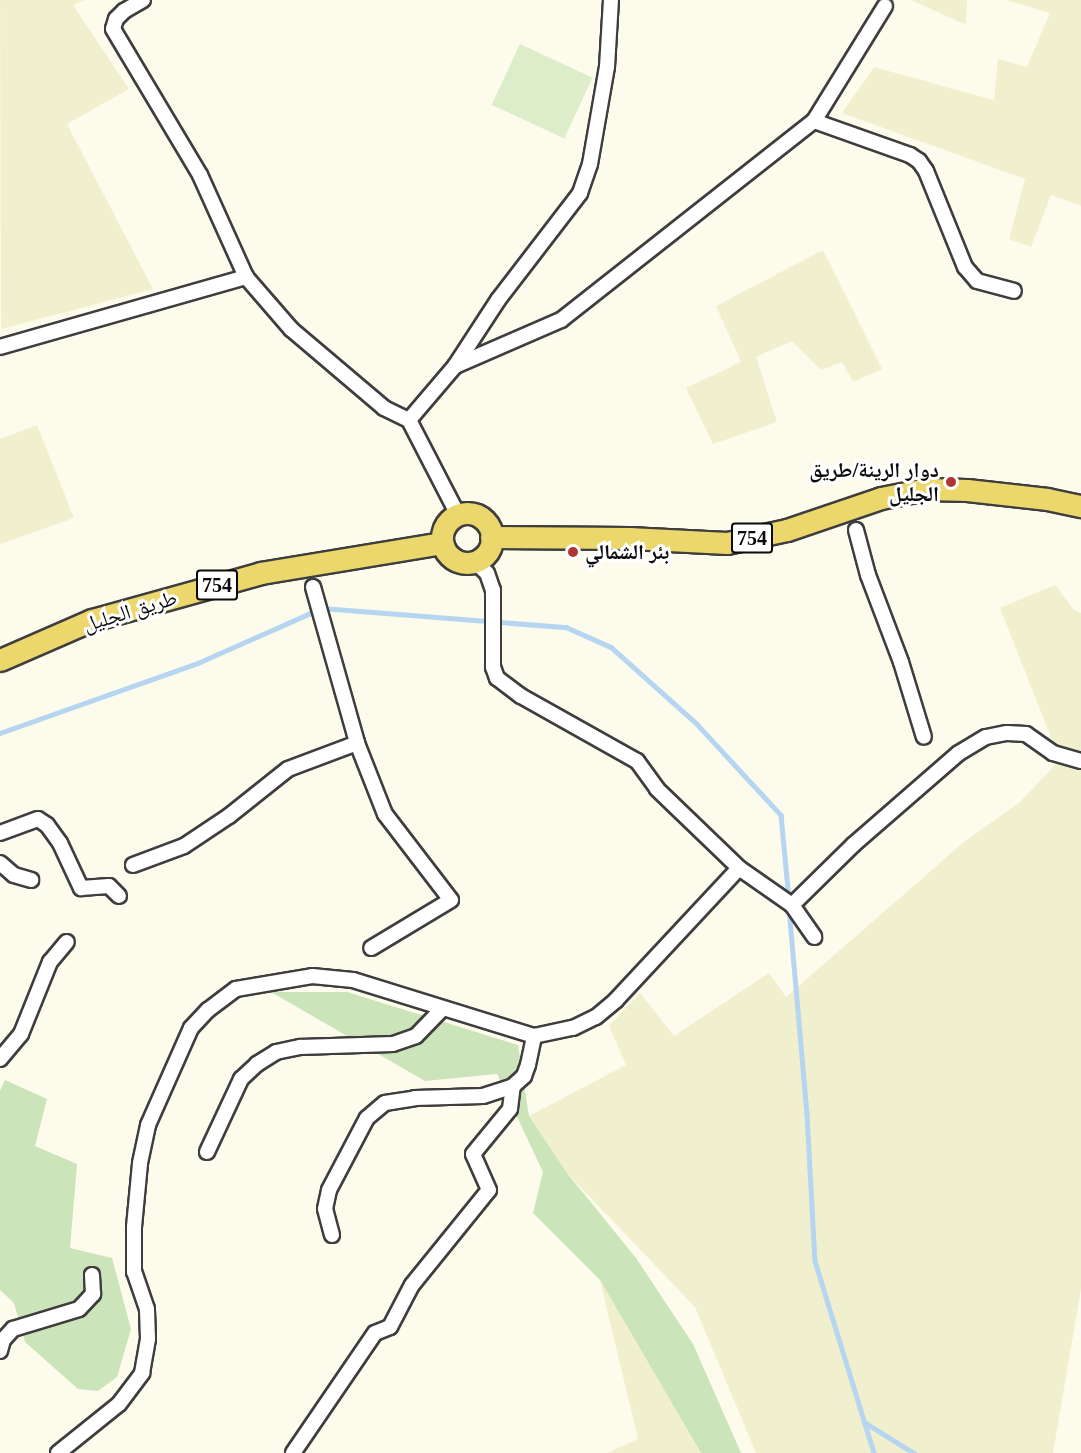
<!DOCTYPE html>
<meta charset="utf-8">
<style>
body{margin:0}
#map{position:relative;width:1081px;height:1453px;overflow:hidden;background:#fdfbeb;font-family:"Times New Roman","Noto Naskh Arabic",serif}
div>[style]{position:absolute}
.farmland>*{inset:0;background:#f1f0ce}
.green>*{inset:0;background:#cce4b9}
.pitch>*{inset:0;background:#ddecc9;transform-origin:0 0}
.stream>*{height:4.5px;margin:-2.25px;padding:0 2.25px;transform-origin:2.25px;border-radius:2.25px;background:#b5d5f0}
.roads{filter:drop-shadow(2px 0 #3e3e3e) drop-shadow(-2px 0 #3e3e3e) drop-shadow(0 2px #3e3e3e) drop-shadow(0 -2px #3e3e3e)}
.minor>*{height:14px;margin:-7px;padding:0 7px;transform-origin:7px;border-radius:7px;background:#fff}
.primary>*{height:21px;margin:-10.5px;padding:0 10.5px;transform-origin:10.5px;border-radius:10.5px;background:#ecd76d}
.primary>.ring{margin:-10.5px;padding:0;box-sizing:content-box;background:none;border:21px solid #ecd76d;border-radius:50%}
.dots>*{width:16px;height:16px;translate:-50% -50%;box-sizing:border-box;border:3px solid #fff;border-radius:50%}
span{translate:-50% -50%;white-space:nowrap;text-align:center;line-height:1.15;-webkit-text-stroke:6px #fff;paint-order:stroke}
.shield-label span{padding:2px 4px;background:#fff;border:2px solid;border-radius:4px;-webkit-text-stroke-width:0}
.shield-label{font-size:20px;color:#0b0b0b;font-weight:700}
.poi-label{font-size:21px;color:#0b0b0b;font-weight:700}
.right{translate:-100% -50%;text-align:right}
.left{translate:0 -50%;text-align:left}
.street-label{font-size:21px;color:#0b0b0b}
</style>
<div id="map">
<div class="farmland">
<i style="clip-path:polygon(0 0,84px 0,73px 5px,129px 89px,67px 124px,153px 289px,1px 329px)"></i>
<i style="clip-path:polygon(911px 0,967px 0,966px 25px)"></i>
<i style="clip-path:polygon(1006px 0,1081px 0,1081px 206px,1051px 195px,1031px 247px,1009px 239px,1025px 179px,842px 113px,874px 67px,994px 100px,998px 59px,1027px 67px,1050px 13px)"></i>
<i style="clip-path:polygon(823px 250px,882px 369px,853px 382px,842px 362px,821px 370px,792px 341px,756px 357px,777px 422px,713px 444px,686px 388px,741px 362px,716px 306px)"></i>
<i style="clip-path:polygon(37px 425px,74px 518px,0 544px,0 439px)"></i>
<i style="clip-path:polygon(1055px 585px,1074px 610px,1081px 613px,1081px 1289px,1053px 1453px,756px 1453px,695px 1307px,567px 1173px,529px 1116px,626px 1065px,609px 1026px,640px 993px,674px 1036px,769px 973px,786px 997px,964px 842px,1020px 802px,1060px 760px,1000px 608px)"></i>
<i style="clip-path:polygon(600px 1280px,701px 1453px,607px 1453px,638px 1439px)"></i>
</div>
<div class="green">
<i style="clip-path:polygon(271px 992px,347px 992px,518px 1045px,529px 1116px,567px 1173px,636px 1258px,693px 1344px,741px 1453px,701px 1453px,600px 1280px,533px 1213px,543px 1172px,497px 1074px,425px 1081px)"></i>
<i style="clip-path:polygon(5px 1080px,47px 1099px,35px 1146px,77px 1164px,70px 1248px,112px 1258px,131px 1329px,117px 1377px,98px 1391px,78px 1389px,25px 1342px,14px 1303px,0 1290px,0 1091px)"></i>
</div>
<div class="pitch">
<i style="left:520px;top:44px;width:80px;height:67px;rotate:25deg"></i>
</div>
<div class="stream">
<i style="left:0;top:733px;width:212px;rotate:-19.5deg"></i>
<i style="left:200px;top:662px;width:133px;rotate:-23.9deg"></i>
<i style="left:322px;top:608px;width:245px;rotate:4.5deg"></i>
<i style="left:566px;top:627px;width:49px;rotate:24deg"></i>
<i style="left:611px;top:647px;width:115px;rotate:41.8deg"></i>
<i style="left:697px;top:724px;width:124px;rotate:47.3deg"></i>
<i style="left:781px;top:815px;width:84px;rotate:84.6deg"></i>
<i style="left:789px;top:908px;width:207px;rotate:85deg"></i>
<i style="left:807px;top:1114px;width:147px;rotate:86.9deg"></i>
<i style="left:815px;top:1261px;width:201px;rotate:72.9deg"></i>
<i style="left:864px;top:1422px;width:59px;rotate:31.8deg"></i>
</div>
<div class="roads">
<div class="minor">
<i style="left:143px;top:0;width:22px;rotate:150deg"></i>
<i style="left:124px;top:11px;width:11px;rotate:135deg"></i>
<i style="left:116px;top:19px;width:10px;rotate:107deg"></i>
<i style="left:113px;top:29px;width:170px;rotate:59.2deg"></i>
<i style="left:200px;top:175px;width:112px;rotate:65.7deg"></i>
<i style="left:246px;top:277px;width:69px;rotate:49.1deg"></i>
<i style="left:291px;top:329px;width:122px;rotate:40.3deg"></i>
<i style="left:384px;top:408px;width:28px;rotate:26deg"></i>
<i style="left:409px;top:420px;width:107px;rotate:62.7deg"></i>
<i style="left:814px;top:121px;width:102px;rotate:19.5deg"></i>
<i style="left:910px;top:155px;width:11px;rotate:34deg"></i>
<i style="left:919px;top:161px;width:12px;rotate:55deg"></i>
<i style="left:926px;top:171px;width:104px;rotate:67.9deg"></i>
<i style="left:965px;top:267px;width:18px;rotate:49deg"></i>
<i style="left:977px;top:281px;width:38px;rotate:15deg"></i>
<i style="left:0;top:347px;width:256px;rotate:-15.9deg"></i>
<i style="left:455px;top:366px;width:116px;rotate:-23.5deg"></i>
<i style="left:561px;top:320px;width:322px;rotate:-38.2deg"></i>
<i style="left:814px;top:121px;width:135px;rotate:-58.3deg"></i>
<i style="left:409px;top:420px;width:71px;rotate:-49.6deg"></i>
<i style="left:455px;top:366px;width:79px;rotate:-56.9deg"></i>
<i style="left:498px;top:300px;width:135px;rotate:-52.5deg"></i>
<i style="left:580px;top:193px;width:31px;rotate:-71deg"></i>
<i style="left:590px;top:164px;width:98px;rotate:-80.1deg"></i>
<i style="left:607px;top:67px;width:67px;rotate:-86.6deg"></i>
<i style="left:856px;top:530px;width:47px;rotate:75.1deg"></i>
<i style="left:868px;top:575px;width:93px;rotate:69.2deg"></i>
<i style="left:901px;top:662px;width:78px;rotate:73deg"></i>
<i style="left:475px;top:562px;width:16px;rotate:43deg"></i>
<i style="left:487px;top:573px;width:18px;rotate:71deg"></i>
<i style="left:493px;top:590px;width:77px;rotate:90deg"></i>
<i style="left:493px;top:667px;width:12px;rotate:70deg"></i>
<i style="left:497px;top:678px;width:30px;rotate:37deg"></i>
<i style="left:521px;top:696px;width:133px;rotate:29.3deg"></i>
<i style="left:637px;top:761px;width:34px;rotate:54deg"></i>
<i style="left:657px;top:789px;width:114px;rotate:43.9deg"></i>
<i style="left:739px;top:868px;width:65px;rotate:34.9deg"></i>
<i style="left:792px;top:905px;width:39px;rotate:55deg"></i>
<i style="left:313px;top:587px;width:162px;rotate:74.2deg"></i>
<i style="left:357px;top:743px;width:76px;rotate:68.5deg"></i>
<i style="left:385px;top:814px;width:108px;rotate:52.5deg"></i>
<i style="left:451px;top:900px;width:93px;rotate:149deg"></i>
<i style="left:0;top:833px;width:40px;rotate:-20.2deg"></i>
<i style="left:38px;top:819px;width:11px;rotate:34deg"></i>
<i style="left:47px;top:825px;width:22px;rotate:54deg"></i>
<i style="left:60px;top:843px;width:50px;rotate:65deg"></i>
<i style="left:81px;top:888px;width:28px;rotate:-4deg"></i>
<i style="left:109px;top:886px;width:14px;rotate:45deg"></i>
<i style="left:0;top:863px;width:18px;rotate:41deg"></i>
<i style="left:14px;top:875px;width:18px;rotate:16deg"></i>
<i style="left:133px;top:865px;width:54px;rotate:-20.4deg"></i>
<i style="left:184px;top:846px;width:54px;rotate:-33.7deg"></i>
<i style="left:229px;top:816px;width:75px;rotate:-38.5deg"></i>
<i style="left:288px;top:769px;width:74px;rotate:-20.6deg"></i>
<i style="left:792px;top:905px;width:86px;rotate:-44.5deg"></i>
<i style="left:853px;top:845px;width:140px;rotate:-41deg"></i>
<i style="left:959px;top:753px;width:31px;rotate:-31deg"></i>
<i style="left:986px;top:737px;width:21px;rotate:-11deg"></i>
<i style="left:1007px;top:733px;width:19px;rotate:3deg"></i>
<i style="left:1026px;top:734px;width:33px;rotate:35deg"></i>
<i style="left:1053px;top:753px;width:29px;rotate:16deg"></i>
<i style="left:0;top:1059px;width:33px;rotate:-50deg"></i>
<i style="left:21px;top:1034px;width:78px;rotate:-68.1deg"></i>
<i style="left:50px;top:962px;width:26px;rotate:-50deg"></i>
<i style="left:207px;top:1152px;width:81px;rotate:-65deg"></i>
<i style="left:241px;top:1079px;width:22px;rotate:-43deg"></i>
<i style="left:257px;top:1064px;width:22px;rotate:-32deg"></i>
<i style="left:276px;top:1052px;width:25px;rotate:-12deg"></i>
<i style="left:300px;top:1047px;width:93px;rotate:-1.8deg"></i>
<i style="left:393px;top:1044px;width:24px;rotate:-19deg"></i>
<i style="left:416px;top:1036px;width:37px;rotate:-46deg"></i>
<i style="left:332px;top:1235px;width:27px;rotate:-105deg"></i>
<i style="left:325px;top:1209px;width:19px;rotate:-78deg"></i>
<i style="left:329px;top:1190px;width:81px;rotate:-62.2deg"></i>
<i style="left:367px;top:1118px;width:23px;rotate:-40deg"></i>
<i style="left:385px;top:1103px;width:30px;rotate:-9deg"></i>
<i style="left:415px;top:1098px;width:68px;rotate:-1.7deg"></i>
<i style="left:483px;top:1096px;width:32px;rotate:-18deg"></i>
<i style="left:513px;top:1086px;width:15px;rotate:-42deg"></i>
<i style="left:524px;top:1076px;width:12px;rotate:-70deg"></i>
<i style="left:528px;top:1065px;width:30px;rotate:-78deg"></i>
<i style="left:0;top:1351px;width:11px;rotate:-75deg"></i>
<i style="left:3px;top:1340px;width:15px;rotate:-48deg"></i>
<i style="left:13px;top:1329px;width:69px;rotate:-16.9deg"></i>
<i style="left:79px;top:1309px;width:21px;rotate:-47deg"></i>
<i style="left:93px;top:1294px;width:19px;rotate:-93deg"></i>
<i style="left:58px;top:1453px;width:78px;rotate:-38.8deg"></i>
<i style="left:119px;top:1404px;width:39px;rotate:-53deg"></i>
<i style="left:142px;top:1373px;width:35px;rotate:-80deg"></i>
<i style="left:148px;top:1339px;width:30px;rotate:-92deg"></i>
<i style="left:147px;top:1309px;width:39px;rotate:-109deg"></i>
<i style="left:134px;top:1272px;width:45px;rotate:-90deg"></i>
<i style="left:134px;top:1227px;width:64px;rotate:-84.6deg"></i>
<i style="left:140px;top:1163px;width:39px;rotate:-78deg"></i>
<i style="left:148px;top:1125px;width:106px;rotate:-66.1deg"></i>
<i style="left:191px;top:1028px;width:25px;rotate:-47deg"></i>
<i style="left:208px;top:1010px;width:35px;rotate:-37deg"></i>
<i style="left:236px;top:989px;width:77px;rotate:-9.7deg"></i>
<i style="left:312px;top:976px;width:41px;rotate:5.6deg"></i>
<i style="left:353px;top:980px;width:189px;rotate:17.2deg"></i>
<i style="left:534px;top:1036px;width:40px;rotate:-12deg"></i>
<i style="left:573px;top:1028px;width:25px;rotate:-26deg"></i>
<i style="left:596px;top:1017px;width:26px;rotate:-40deg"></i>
<i style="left:616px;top:1000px;width:180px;rotate:-47deg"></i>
<i style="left:293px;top:1453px;width:145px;rotate:-55.7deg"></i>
<i style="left:375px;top:1333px;width:16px;rotate:-22deg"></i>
<i style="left:390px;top:1327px;width:47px;rotate:-62.4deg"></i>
<i style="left:412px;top:1285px;width:122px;rotate:-51deg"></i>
<i style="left:489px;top:1190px;width:39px;rotate:-114deg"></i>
<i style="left:473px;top:1154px;width:58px;rotate:-50.6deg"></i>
<i style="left:510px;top:1109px;width:23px;rotate:-83deg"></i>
</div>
<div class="primary">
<i class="ring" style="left:442px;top:513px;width:29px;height:29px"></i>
<i style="left:491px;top:537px;width:138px;rotate:0.4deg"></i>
<i style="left:629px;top:538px;width:98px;rotate:2.9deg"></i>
<i style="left:727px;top:543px;width:61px;rotate:-12.2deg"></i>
<i style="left:787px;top:530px;width:99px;rotate:-18.8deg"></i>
<i style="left:881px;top:498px;width:46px;rotate:-11.3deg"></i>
<i style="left:926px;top:489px;width:41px;rotate:1.4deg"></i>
<i style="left:967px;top:490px;width:81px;rotate:6.4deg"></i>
<i style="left:1047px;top:499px;width:35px;rotate:12deg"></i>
<i style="left:0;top:660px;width:100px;rotate:-23.5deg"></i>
<i style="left:92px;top:620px;width:175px;rotate:-15.5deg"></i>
<i style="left:261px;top:573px;width:183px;rotate:-9.4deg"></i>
</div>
</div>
<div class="dots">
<i style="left:951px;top:482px;background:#ae3531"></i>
<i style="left:573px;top:552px;background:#ae3531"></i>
</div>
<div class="shield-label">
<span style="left:752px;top:538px">754</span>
<span style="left:217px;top:585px">754</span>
</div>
<div class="poi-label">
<span class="right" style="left:939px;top:482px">دوار الرينة/طريق<br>الجليل</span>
<span class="left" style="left:585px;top:552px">بئر الشمالي</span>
</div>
<div class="street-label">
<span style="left:130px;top:611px;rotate:-17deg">طريق الجليل</span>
</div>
</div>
